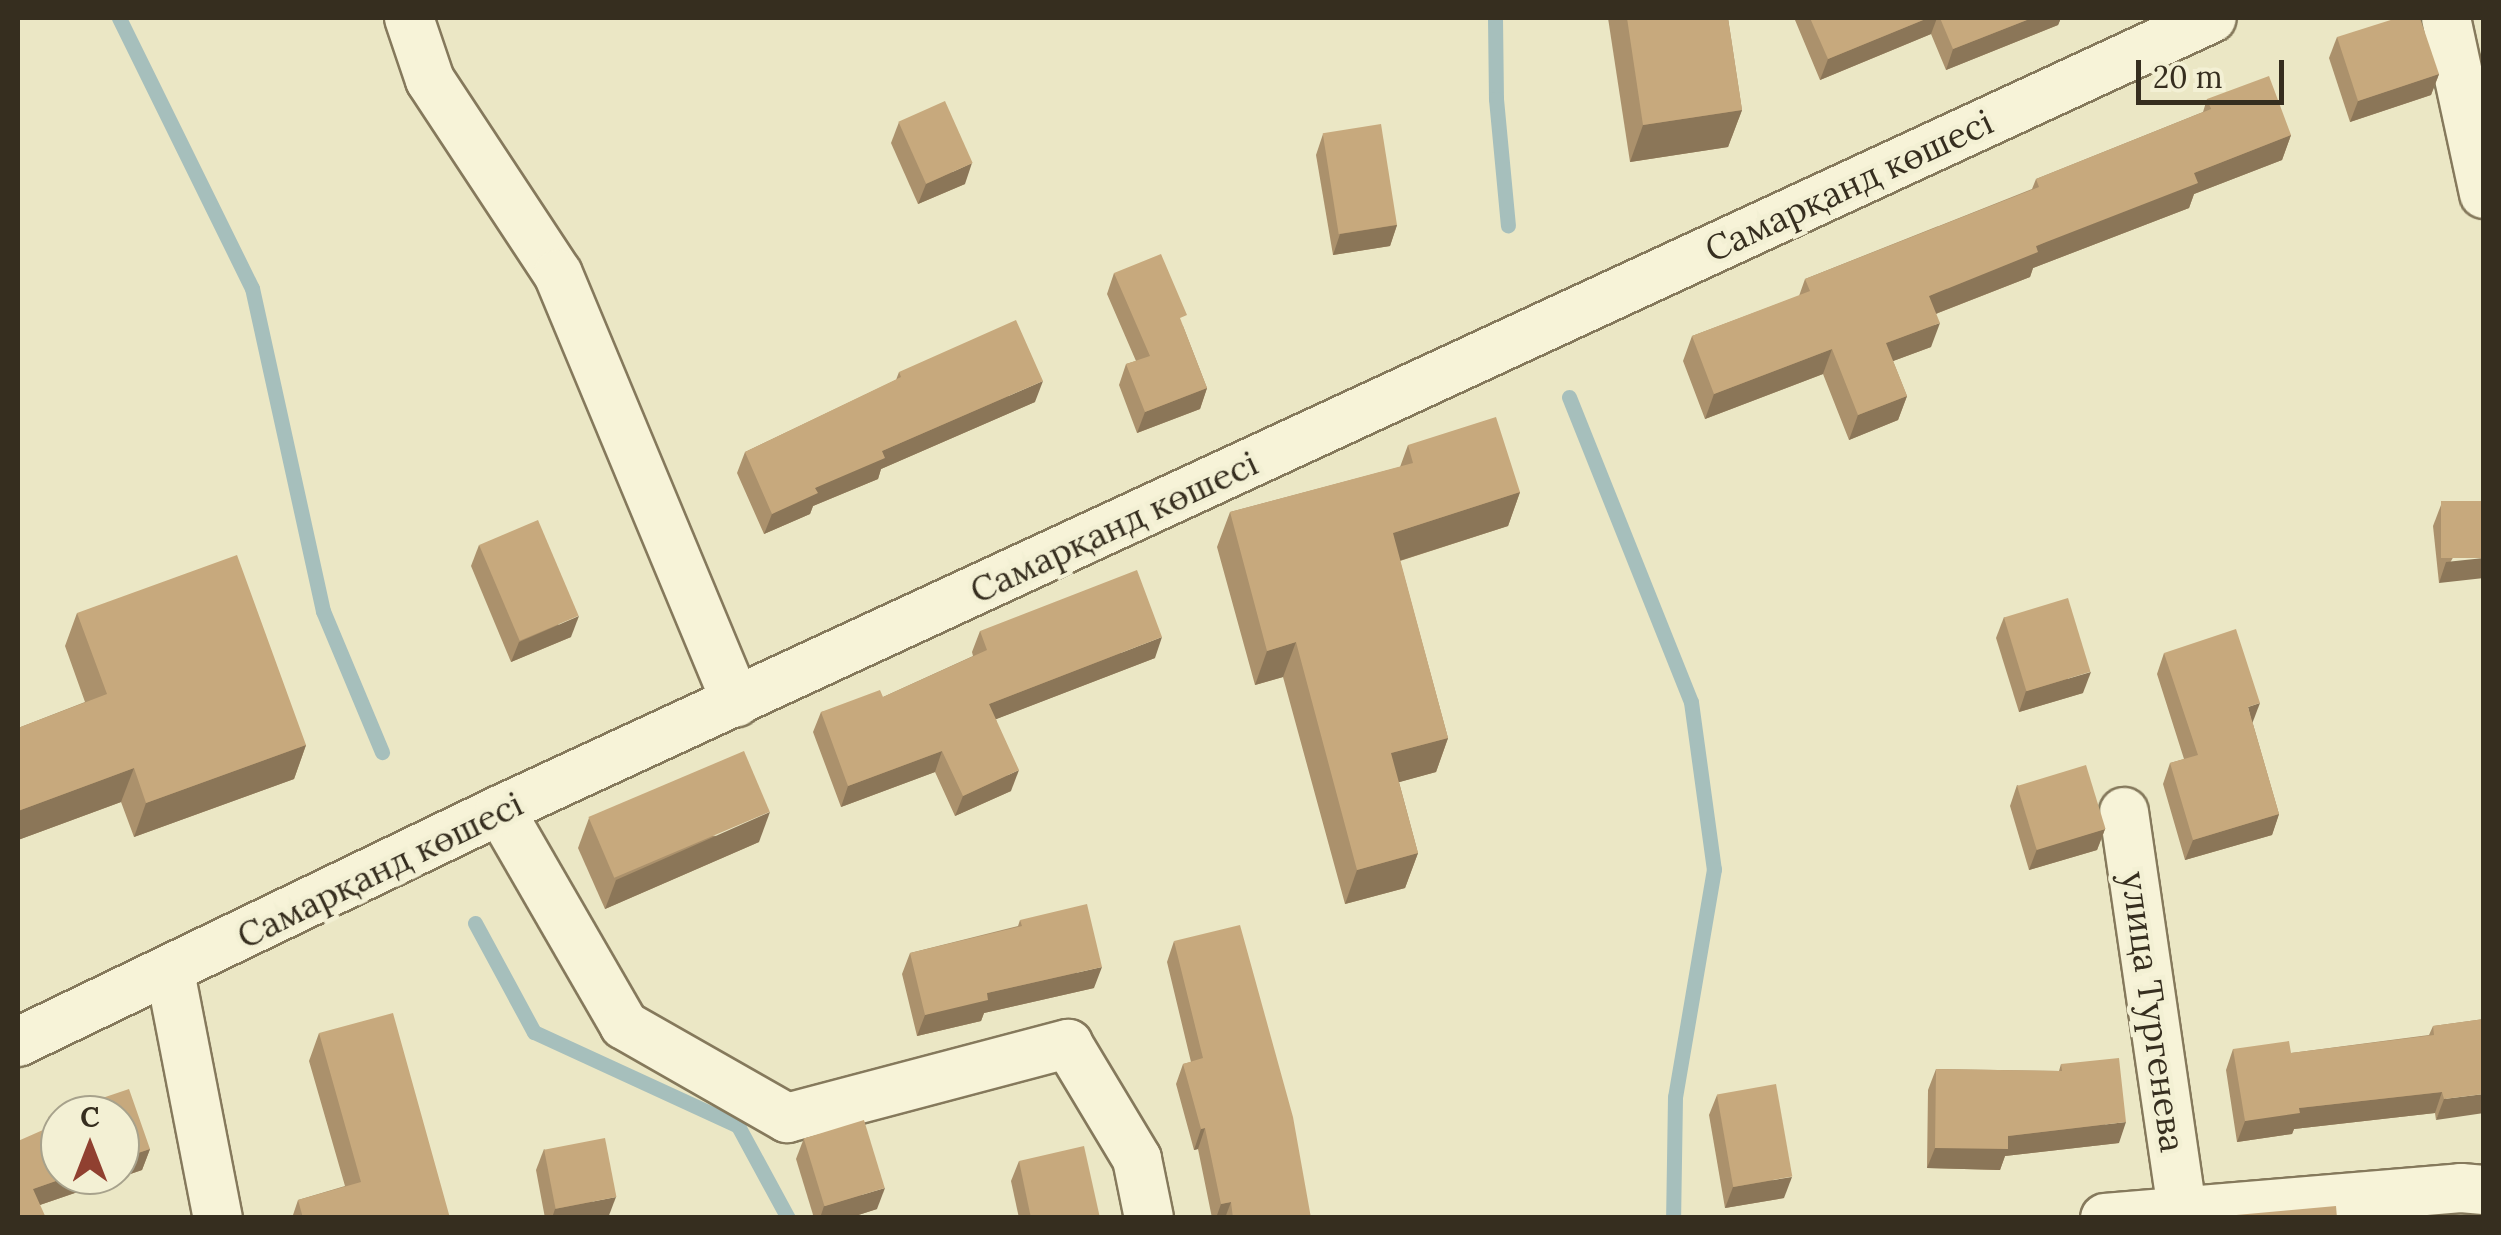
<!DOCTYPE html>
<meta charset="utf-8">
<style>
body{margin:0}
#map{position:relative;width:2501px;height:1235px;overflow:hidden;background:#ebe7c5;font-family:Lora,serif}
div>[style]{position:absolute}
.stream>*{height:15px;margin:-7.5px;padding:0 7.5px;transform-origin:7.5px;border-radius:7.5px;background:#a6bfbc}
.roads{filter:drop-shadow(2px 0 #85795c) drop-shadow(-2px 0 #85795c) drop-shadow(0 2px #85795c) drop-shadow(0 -2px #85795c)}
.minor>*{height:48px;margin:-24px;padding:0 24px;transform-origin:24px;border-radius:24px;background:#f7f3d8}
.wall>*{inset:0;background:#ab916c}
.shaded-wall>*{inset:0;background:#8b7658}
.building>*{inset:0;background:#c7a97d;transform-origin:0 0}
span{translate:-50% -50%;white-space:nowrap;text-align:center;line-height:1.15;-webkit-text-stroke:9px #f3f0d4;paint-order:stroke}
.street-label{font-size:35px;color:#362e1f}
.frame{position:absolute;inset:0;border:20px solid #362e1f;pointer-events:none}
.north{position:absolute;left:40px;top:1095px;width:100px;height:100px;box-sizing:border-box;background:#f3f0d4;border:2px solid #a7a28c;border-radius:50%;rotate:0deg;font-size:28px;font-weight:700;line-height:40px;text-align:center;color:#362e1f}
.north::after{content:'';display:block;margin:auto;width:35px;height:45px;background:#904030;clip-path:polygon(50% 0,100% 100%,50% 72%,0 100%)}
.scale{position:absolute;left:2136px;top:60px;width:148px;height:45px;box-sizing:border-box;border:5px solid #362e1f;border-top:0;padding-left:12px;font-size:30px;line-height:35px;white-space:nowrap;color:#362e1f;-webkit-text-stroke:8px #f3f0d4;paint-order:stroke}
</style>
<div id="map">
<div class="stream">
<i style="left:119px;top:18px;width:301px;rotate:63.8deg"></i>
<i style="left:252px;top:288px;width:331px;rotate:77.6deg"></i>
<i style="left:323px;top:611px;width:153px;rotate:67.3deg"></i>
<i style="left:1495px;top:18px;width:81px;rotate:89.3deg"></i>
<i style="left:1496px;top:99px;width:127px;rotate:84.6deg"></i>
<i style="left:1569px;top:397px;width:328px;rotate:68.2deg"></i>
<i style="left:1691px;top:702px;width:169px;rotate:82.2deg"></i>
<i style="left:1714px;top:869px;width:231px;rotate:99.7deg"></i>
<i style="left:1675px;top:1097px;width:121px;rotate:90.9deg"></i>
<i style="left:475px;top:923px;width:124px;rotate:61.6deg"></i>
<i style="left:534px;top:1032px;width:225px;rotate:24.7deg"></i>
<i style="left:738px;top:1126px;width:105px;rotate:61.5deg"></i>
</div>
<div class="roads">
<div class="minor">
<i style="left:409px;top:18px;width:65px;rotate:71.3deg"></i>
<i style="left:430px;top:80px;width:232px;rotate:56.6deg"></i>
<i style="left:558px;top:274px;width:464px;rotate:67.4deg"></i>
<i style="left:2446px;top:18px;width:180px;rotate:77.8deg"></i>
<i style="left:500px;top:810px;width:248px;rotate:60deg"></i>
<i style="left:624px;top:1025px;width:188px;rotate:29.7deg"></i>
<i style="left:787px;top:1118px;width:291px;rotate:-14.8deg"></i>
<i style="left:1068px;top:1044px;width:134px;rotate:59deg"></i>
<i style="left:1137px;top:1159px;width:60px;rotate:78.5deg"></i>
<i style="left:2124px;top:812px;width:404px;rotate:81.7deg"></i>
<i style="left:170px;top:972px;width:251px;rotate:79deg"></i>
<i style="left:18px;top:1042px;width:535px;rotate:-25.7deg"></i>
<i style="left:500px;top:810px;width:1886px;rotate:-24.83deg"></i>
<i style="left:2105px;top:1218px;width:357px;rotate:-4.8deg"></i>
<i style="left:2461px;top:1188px;width:23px;rotate:5deg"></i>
</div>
</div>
<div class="wall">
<i style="clip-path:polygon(1608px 18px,1728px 18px,1742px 110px,1728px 147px,1630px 162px)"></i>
<i style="clip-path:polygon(1795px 18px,2061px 18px,2058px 25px,1946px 70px,1931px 34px,1820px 80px,1795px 20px)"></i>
<i style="clip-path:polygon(2337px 37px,2439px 74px,2431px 95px,2350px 122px,2329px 58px)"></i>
<i style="clip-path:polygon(2207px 99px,2291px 135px,2282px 160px,2194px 194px,2189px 208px,2033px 268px,2030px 277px,1936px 314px,1931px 347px,1893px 361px,1907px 396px,1898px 420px,1849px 440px,1823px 374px,1705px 419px,1683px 361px,1692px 336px,1799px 296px,1805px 279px,2032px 189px,2036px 179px,2203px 112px)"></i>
<i style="clip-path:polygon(899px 122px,965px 184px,918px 204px,891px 143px)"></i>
<i style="clip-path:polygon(1323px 134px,1397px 225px,1390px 246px,1333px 255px,1316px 155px)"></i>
<i style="clip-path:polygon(1114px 273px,1183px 326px,1207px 388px,1200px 409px,1137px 433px,1119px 385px,1126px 364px,1136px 361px,1107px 294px)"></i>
<i style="clip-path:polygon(899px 372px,1035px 402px,881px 469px,878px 479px,813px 506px,810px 514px,764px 534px,737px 473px,745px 452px,896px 380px)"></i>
<i style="clip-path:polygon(1408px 445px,1520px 492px,1508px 526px,1400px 561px,1448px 738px,1436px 772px,1399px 782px,1418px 853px,1405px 888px,1345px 904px,1283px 677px,1255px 685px,1217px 547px,1230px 512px,1400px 467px)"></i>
<i style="clip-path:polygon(2484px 501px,2439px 583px,2433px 526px,2441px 505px)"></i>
<i style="clip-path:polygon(479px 545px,571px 637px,511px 662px,471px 566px)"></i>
<i style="clip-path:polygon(77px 613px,306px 745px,294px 779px,134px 837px,121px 802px,18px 840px,18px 728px,85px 702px,65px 646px)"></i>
<i style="clip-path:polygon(2004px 617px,2083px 693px,2019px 712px,1996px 638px)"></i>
<i style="clip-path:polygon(980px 631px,1155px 658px,996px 719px,1011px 791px,955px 816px,935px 772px,841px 807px,813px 732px,821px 712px,883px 697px,973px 656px,972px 652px)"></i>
<i style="clip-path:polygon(2164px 653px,2253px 724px,2279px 814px,2272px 835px,2185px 860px,2163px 784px,2170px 763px,2184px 759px,2157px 674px)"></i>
<i style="clip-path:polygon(2017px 785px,2105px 829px,2097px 850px,2029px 870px,2010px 806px)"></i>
<i style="clip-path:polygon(589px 818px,759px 842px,605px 909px,578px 848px)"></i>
<i style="clip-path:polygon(1020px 920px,1094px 988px,984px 1013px,981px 1021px,917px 1036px,902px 974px,910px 953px,1018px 926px)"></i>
<i style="clip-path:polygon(1174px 941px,1311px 1218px,1212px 1218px,1198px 1149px,1194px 1150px,1176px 1084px,1183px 1064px,1191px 1062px,1167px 962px)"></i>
<i style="clip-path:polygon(2484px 1019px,2436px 1120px,2435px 1113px,2294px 1129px,2292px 1134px,2237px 1142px,2226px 1070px,2233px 1049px,2291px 1053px,2429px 1035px,2433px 1026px)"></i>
<i style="clip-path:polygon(319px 1033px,450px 1218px,292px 1218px,298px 1200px,345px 1186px,309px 1061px)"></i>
<i style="clip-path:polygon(2061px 1064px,2119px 1143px,2005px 1156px,2000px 1170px,1927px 1168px,1928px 1090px,1936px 1069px,2059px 1071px)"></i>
<i style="clip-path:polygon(1717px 1095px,1784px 1198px,1725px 1208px,1709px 1115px)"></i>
<i style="clip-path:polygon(49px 1116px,150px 1149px,142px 1170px,40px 1205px,18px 1218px)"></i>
<i style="clip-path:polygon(804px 1138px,877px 1209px,849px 1218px,814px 1218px,796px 1159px)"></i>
<i style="clip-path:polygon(544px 1149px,608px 1218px,545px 1218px,536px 1170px)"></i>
<i style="clip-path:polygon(1019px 1161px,1100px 1218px,1019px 1218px,1011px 1181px)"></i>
</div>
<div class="shaded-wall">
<i style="clip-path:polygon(1928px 18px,1937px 18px,1931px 34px,1820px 80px,1828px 59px)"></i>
<i style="clip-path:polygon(2032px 18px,2061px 18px,2058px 25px,1946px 70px,1953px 49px)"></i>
<i style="clip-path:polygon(2439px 74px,2431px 95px,2350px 122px,2358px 101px)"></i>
<i style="clip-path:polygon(1742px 110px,1728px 147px,1630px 162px,1643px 125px)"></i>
<i style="clip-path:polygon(2291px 135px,2282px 160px,2194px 194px,2189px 208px,2033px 268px,2030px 277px,1920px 320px,1929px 296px,2194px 173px)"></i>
<i style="clip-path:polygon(972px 163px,965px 184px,918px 204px,926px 184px)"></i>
<i style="clip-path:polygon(1397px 225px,1390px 246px,1333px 255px,1340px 234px)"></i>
<i style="clip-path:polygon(1940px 323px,1931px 347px,1877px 367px,1886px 343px)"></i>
<i style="clip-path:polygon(1832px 349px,1823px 374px,1705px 419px,1714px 394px)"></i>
<i style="clip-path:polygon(1043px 381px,1035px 402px,881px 469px,878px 479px,813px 506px,810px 514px,764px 534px,772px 514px,815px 488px,882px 451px)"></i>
<i style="clip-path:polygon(1207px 388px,1200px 409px,1137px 433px,1145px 412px)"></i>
<i style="clip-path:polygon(1907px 396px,1898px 420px,1849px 440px,1858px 415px)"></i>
<i style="clip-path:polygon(1520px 492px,1508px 526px,1380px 567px,1393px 533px)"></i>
<i style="clip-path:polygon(2484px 558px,2484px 578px,2439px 583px,2446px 562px)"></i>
<i style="clip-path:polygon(579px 616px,571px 637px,511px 662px,519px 642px)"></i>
<i style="clip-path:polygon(1162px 637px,1155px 658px,981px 725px,989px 704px)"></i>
<i style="clip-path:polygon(1296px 642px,1283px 677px,1255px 685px,1267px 651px)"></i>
<i style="clip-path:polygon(2091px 672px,2083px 693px,2019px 712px,2026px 691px)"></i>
<i style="clip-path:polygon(2260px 703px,2252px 724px,2248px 707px)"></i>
<i style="clip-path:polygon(1448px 738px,1436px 772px,1378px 788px,1391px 753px)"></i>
<i style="clip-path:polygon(306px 745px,294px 779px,134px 837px,146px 803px)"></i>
<i style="clip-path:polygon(942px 751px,935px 772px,841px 807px,848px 786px)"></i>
<i style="clip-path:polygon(134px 768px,121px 802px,18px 840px,18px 811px)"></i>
<i style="clip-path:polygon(1019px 770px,1011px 791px,955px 816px,963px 796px)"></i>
<i style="clip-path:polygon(770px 812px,759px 842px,605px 909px,616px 880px)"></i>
<i style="clip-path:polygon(2279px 814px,2272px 835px,2185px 860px,2193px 840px)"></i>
<i style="clip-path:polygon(2105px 829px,2097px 850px,2029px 870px,2037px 849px)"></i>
<i style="clip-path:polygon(1418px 853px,1405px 888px,1345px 904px,1357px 870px)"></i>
<i style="clip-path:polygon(1102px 967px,1094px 988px,984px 1013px,981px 1021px,917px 1036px,925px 1015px,987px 993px)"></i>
<i style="clip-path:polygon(2442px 1092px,2435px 1113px,2294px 1129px,2292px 1134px,2237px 1142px,2245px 1121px,2299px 1108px)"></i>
<i style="clip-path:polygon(2484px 1094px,2484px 1113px,2436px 1120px,2444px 1099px)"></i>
<i style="clip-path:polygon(2126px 1122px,2119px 1143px,2005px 1156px,2000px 1170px,1927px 1168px,1935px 1148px,2008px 1136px)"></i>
<i style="clip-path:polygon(1205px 1128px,1198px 1149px,1194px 1150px,1201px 1129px)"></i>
<i style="clip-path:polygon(150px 1149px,142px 1170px,25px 1210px,33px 1189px,73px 1175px,120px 1175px,120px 1159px)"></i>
<i style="clip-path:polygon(1792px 1177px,1784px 1198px,1725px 1208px,1733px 1187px)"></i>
<i style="clip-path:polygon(885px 1188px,877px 1209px,849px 1218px,820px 1218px,824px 1206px)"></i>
<i style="clip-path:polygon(616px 1197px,608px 1218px,552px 1218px,555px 1209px)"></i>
<i style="clip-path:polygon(1231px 1202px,1225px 1218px,1216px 1218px,1221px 1204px)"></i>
</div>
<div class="building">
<i style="clip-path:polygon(1627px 18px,1728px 18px,1742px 110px,1643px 125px)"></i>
<i style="clip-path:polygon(1810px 18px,1928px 18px,1828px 59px)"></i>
<i style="clip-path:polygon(1940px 18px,2032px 18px,1953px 49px)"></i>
<i style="clip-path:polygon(2397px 18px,2420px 18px,2439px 74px,2358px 101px,2337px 37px)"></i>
<i style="clip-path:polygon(2269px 76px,2291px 135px,2194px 173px,2198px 183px,2036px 246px,2038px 252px,1929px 296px,1940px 323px,1886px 343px,1907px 396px,1858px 415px,1832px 349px,1714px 394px,1692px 336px,1810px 291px,1805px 279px,2039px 187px,2036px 179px,2211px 109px,2207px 99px)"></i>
<i style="left:945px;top:101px;width:68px;height:51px;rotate:66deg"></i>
<i style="left:1381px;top:124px;width:102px;height:59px;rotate:81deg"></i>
<i style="clip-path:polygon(1161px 254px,1187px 315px,1180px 318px,1207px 388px,1145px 412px,1126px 364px,1150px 356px,1114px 273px)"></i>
<i style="clip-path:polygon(1016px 320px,1043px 381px,882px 451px,885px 458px,815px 488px,818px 493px,772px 514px,745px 452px,901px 377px,899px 372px)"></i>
<i style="clip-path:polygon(1496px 417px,1520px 492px,1393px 533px,1448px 738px,1391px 753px,1418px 853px,1357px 870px,1296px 642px,1267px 651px,1230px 512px,1413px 463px,1408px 445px)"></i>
<i style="left:2484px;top:501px;width:57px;height:43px;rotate:90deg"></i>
<i style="left:538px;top:520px;width:104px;height:64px;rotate:67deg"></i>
<i style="clip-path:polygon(237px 555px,306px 745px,146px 803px,134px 768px,18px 811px,18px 728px,107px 694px,77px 613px)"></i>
<i style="clip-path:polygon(1137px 570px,1162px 637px,989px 704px,1019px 770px,963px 796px,942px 751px,848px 786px,821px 712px,880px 690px,883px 697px,987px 650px,980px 631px)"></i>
<i style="left:2068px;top:598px;width:77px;height:67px;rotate:73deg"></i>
<i style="clip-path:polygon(2236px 629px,2260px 703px,2248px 707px,2279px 814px,2193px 840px,2170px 763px,2198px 755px,2164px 653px)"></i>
<i style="left:744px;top:751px;width:66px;height:169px;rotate:67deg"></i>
<i style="left:2086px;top:765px;width:67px;height:72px;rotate:73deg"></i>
<i style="clip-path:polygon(1087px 904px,1102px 967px,987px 993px,988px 1000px,925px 1015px,910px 953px,1022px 926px,1020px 920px)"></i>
<i style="clip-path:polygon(1240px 925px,1293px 1117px,1311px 1218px,1233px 1218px,1231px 1202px,1221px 1204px,1205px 1128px,1201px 1129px,1183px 1064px,1203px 1058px,1174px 941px)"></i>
<i style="clip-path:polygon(393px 1013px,450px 1218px,303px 1218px,298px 1200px,361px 1182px,319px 1033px)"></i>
<i style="clip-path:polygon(2484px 1019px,2484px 1094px,2444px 1099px,2442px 1092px,2299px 1108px,2300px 1113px,2245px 1121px,2233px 1049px,2289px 1041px,2291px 1053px,2434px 1035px,2433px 1026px)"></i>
<i style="clip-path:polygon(2119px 1058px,2126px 1122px,2008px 1136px,2008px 1149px,1935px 1148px,1936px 1069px,2062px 1071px,2061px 1064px)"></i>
<i style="left:1776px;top:1084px;width:94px;height:60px;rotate:80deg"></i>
<i style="clip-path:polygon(129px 1089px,150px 1149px,120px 1159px,120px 1115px,60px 1115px,60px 1175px,73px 1175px,33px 1189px,46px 1218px,18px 1218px,18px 1141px,52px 1126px,49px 1116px)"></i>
<i style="left:864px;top:1120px;width:71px;height:63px;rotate:73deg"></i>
<i style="left:605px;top:1138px;width:60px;height:62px;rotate:79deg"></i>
<i style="clip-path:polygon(1084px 1146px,1100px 1218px,1031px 1218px,1019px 1161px)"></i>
<i style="clip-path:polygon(2336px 1206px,2337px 1218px,2203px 1218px)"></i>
</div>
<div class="street-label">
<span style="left:1849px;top:186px;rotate:-25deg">Самарқанд көшесі</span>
<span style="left:1114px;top:527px;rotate:-25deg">Самарқанд көшесі</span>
<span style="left:380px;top:870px;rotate:-26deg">Самарқанд көшесі</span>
<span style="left:2153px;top:1012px;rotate:82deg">улица Тургенева</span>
</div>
<div class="frame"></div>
<div class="north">С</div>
<div class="scale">20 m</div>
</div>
